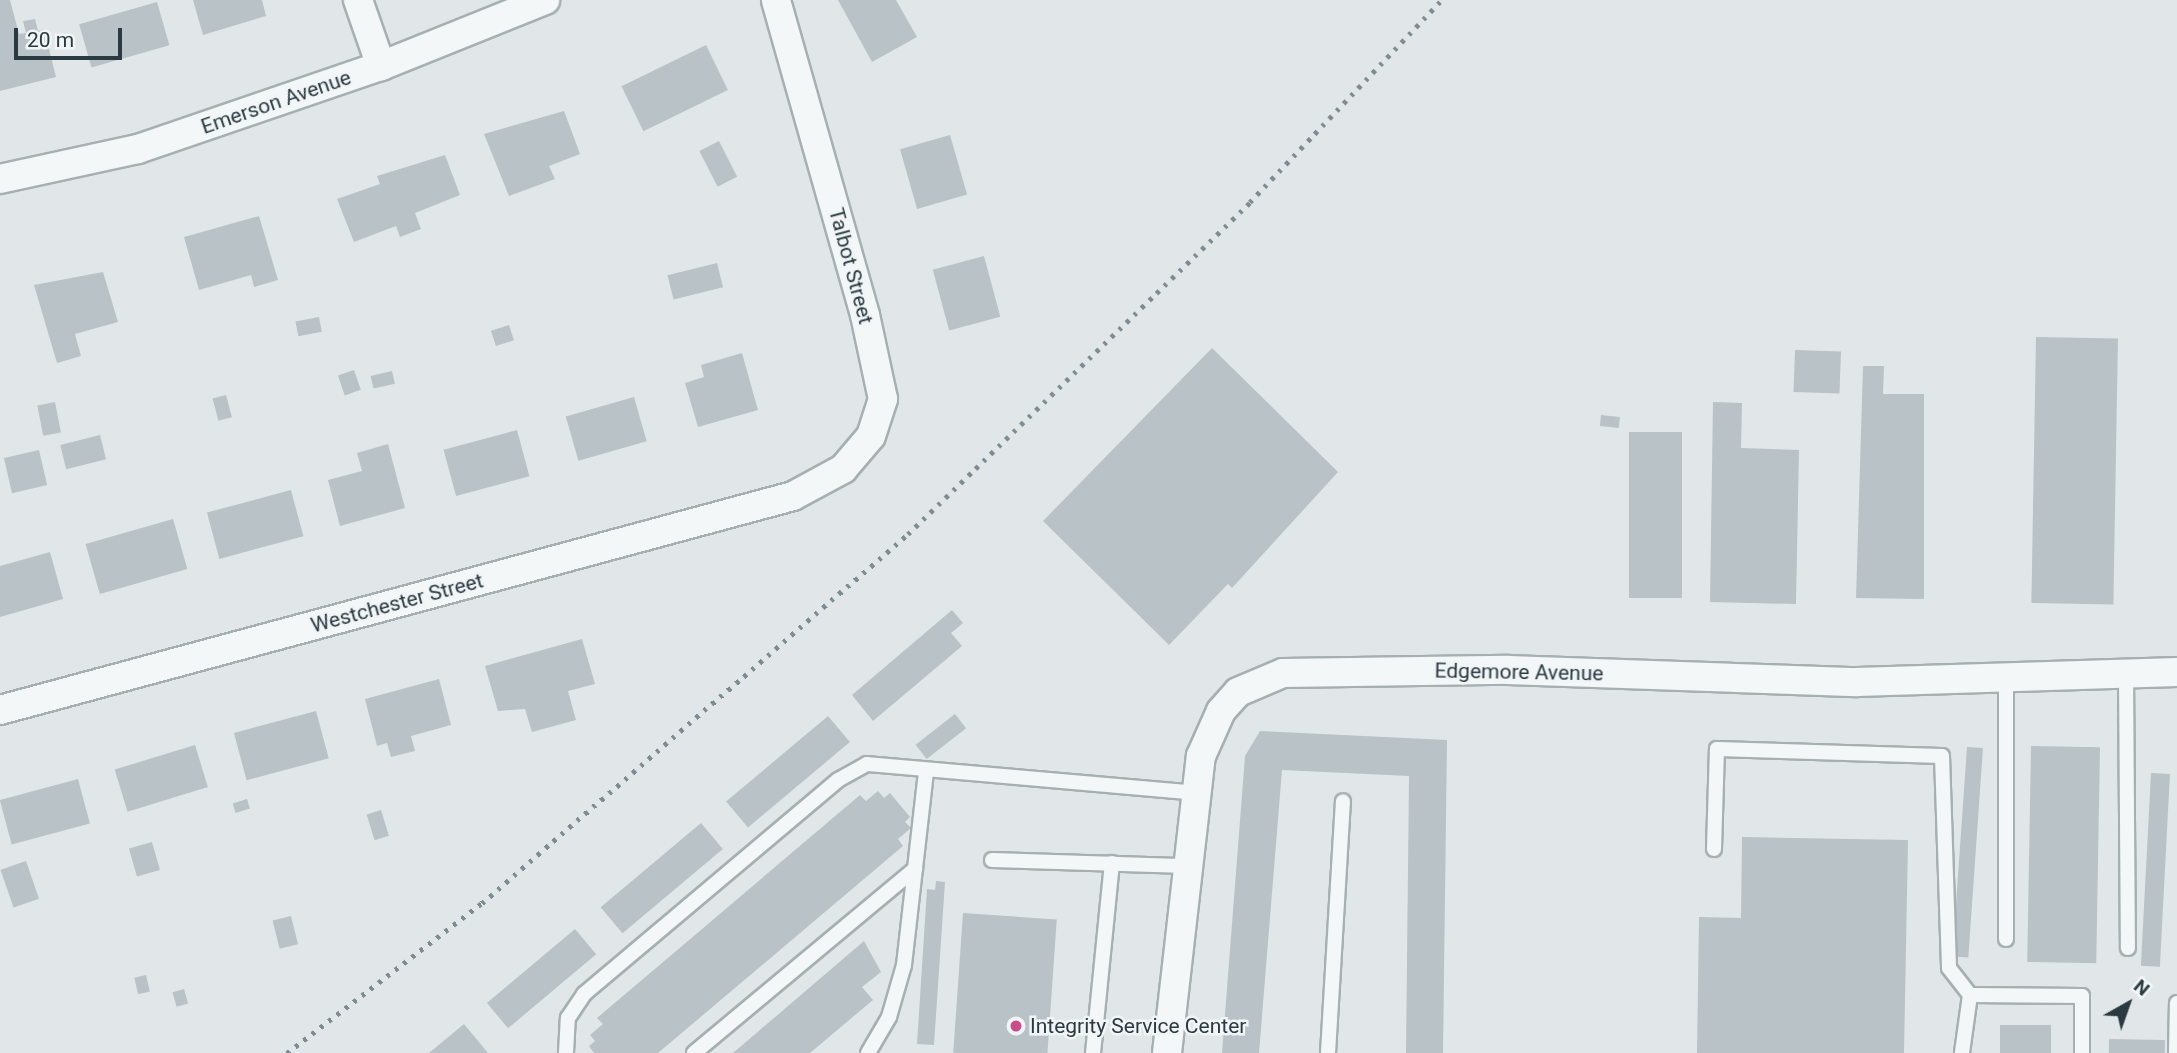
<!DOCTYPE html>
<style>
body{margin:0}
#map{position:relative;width:2177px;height:1053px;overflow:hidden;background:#e1e7e9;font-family:Roboto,sans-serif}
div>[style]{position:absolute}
.building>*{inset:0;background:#b9c2c6;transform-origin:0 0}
.roads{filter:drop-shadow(2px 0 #a6b0b3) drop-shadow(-2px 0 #a6b0b3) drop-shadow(0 2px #a6b0b3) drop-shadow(0 -2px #a6b0b3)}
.lane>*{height:14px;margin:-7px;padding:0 7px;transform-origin:7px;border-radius:7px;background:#f4f7f8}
.street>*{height:28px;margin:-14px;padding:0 14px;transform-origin:14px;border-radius:14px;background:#f4f7f8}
.rail>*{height:5px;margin-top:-2.5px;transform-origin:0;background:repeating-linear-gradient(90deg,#7c8c92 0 3.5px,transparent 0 10.5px)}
.dots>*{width:19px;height:19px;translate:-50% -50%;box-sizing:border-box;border:4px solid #f1f5f7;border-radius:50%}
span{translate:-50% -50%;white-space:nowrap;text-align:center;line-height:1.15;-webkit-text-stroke:5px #f1f5f7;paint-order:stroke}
.street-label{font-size:21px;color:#2a3a40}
.poi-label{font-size:21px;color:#2a3a40}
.left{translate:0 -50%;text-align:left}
.north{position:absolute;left:2093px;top:969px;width:70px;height:70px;-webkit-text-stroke:5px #f1f5f7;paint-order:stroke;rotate:40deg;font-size:19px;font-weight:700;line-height:28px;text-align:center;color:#2a3a40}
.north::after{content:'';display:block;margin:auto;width:24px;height:32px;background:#2a3a40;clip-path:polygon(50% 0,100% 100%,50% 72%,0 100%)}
.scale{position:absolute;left:14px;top:28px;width:108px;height:32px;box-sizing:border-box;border:4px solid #2a3a40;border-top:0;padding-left:9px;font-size:21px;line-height:24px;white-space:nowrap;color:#2a3a40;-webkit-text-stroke:5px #f1f5f7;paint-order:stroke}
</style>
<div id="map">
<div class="building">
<i style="clip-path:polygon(0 0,10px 0,19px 34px,26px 33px,23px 21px,35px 19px,38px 31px,44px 29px,56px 77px,0 91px)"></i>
<i style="clip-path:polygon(193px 0,262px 0,266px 16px,203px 35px)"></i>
<i style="clip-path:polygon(838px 0,896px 0,917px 37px,872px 62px)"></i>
<i style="left:157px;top:2px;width:45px;height:81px;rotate:74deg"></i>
<i style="left:706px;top:45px;width:50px;height:94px;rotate:64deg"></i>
<i style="clip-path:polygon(564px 111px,580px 154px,549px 166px,555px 179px,509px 196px,484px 134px)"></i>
<i style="left:950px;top:135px;width:62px;height:52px;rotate:74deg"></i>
<i style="left:719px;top:141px;width:40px;height:22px;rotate:63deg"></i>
<i style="clip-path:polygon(445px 155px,460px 195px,415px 213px,421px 229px,400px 237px,396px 226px,354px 242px,337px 199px,380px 184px,377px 176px)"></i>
<i style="clip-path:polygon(259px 216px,278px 280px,254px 287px,251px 275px,199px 290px,184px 237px)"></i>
<i style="left:984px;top:256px;width:63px;height:53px;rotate:75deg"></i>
<i style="left:717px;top:263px;width:25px;height:51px;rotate:76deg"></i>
<i style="clip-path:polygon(103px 272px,118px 322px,75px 334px,81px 356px,57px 363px,34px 285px)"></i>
<i style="left:319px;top:317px;width:15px;height:24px;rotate:79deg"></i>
<i style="left:509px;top:325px;width:16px;height:19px;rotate:72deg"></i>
<i style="left:2036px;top:337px;width:82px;height:266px;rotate:1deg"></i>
<i style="clip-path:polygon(1212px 348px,1338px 472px,1232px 588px,1228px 584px,1169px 645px,1043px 521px)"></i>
<i style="left:1795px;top:350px;width:46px;height:42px;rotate:2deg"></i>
<i style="clip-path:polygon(742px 353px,758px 410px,698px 427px,685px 383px,704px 377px,701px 365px)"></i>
<i style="clip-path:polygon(1863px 366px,1884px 366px,1883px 394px,1924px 394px,1924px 599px,1856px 598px)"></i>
<i style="left:354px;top:370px;width:21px;height:17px;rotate:71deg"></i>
<i style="left:392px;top:371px;width:13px;height:22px;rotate:77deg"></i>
<i style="left:226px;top:395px;width:23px;height:14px;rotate:75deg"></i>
<i style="left:634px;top:397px;width:46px;height:71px;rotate:74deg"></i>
<i style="left:55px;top:402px;width:31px;height:18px;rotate:79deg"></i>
<i style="clip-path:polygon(1713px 402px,1742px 403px,1741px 448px,1799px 450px,1796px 604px,1710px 602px)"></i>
<i style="left:1601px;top:415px;width:19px;height:11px;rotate:6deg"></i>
<i style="left:517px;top:430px;width:48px;height:76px;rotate:75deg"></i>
<i style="left:1629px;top:432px;width:53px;height:166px"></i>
<i style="left:100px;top:435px;width:25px;height:41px;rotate:76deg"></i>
<i style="clip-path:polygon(388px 444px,405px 508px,340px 526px,328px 480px,362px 471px,357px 453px)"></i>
<i style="left:39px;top:450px;width:36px;height:36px;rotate:77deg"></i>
<i style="left:291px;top:490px;width:48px;height:87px;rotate:75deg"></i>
<i style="left:173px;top:519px;width:52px;height:91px;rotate:74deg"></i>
<i style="clip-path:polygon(50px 552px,63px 599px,0 617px,0 566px)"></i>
<i style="clip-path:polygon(952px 610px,963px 623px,951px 633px,962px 646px,873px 721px,852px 695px)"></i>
<i style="clip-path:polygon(582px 639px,595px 684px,568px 691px,576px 720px,532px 732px,525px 709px,498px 711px,485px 666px)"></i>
<i style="clip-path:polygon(439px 679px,451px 725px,411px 736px,415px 751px,391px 757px,387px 743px,377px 746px,365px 699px)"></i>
<i style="left:316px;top:711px;width:49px;height:85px;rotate:75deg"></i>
<i style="left:955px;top:714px;width:18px;height:50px;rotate:52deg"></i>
<i style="left:828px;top:716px;width:34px;height:133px;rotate:50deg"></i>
<i style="clip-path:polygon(1260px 731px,1447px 740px,1443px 1053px,1406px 1053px,1409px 776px,1282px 770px,1259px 1053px,1222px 1053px,1245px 756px)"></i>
<i style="left:195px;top:745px;width:44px;height:84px;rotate:73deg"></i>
<i style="left:2031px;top:746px;width:69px;height:216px;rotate:1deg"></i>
<i style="left:1967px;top:747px;width:16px;height:210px;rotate:4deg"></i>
<i style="left:2151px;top:773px;width:19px;height:193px;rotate:3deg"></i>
<i style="left:78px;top:779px;width:46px;height:81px;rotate:75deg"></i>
<i style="clip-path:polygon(878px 791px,884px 798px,890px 793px,910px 817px,905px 822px,911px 828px,898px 839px,903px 846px,658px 1053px,594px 1053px,589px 1046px,595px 1041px,590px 1035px,603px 1024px,597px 1018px,860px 795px,866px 801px)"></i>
<i style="left:247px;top:799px;width:10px;height:15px;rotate:73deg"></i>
<i style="left:381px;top:810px;width:27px;height:15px;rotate:73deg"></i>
<i style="left:701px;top:823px;width:34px;height:131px;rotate:50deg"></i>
<i style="clip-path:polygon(1742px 837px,1908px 840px,1904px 1053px,1697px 1053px,1699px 917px,1741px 918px)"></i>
<i style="left:152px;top:842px;width:29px;height:24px;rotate:74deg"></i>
<i style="left:26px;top:861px;width:40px;height:27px;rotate:71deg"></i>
<i style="clip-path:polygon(936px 881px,945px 882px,934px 1045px,917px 1044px,927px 889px,935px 890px)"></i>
<i style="left:963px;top:913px;width:94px;height:140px;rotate:4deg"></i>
<i style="left:291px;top:916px;width:29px;height:19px;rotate:76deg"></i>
<i style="left:575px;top:929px;width:33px;height:115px;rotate:50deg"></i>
<i style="clip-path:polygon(864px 941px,881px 972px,862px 987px,873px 1000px,810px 1053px,733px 1053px)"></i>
<i style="left:146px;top:975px;width:17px;height:12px;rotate:77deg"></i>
<i style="left:184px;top:989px;width:15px;height:12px;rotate:74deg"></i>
<i style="clip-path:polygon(464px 1024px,488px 1053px,429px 1053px)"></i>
<i style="left:2000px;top:1025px;width:51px;height:28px"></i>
<i style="left:2109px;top:1039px;width:56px;height:14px;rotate:1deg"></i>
</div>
<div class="roads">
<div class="lane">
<i style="left:2126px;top:674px;width:274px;rotate:89.6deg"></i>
<i style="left:1714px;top:849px;width:100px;rotate:-88.3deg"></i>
<i style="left:1717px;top:749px;width:225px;rotate:1.8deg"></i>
<i style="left:1942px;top:756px;width:212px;rotate:88.1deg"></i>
<i style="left:1949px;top:968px;width:34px;rotate:52deg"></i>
<i style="left:1970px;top:995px;width:59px;rotate:97.9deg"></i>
<i style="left:992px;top:860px;width:196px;rotate:1.8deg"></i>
<i style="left:2006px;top:939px;width:261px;rotate:-90deg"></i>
<i style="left:1970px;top:995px;width:112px;rotate:0.5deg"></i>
<i style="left:2082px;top:996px;width:57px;rotate:90deg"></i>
<i style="left:566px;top:1053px;width:35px;rotate:-87deg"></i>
<i style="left:568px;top:1018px;width:29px;rotate:-56deg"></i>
<i style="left:584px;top:994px;width:332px;rotate:-40.1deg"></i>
<i style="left:838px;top:780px;width:33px;rotate:-29deg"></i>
<i style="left:867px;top:764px;width:331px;rotate:5deg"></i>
<i style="left:694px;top:1053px;width:288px;rotate:-39.8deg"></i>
<i style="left:868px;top:1053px;width:42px;rotate:-59.7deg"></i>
<i style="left:889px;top:1017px;width:54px;rotate:-73.9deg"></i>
<i style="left:904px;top:965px;width:195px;rotate:-83.5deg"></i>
<i style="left:1093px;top:1053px;width:191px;rotate:-84.3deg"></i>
<i style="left:1328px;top:1053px;width:252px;rotate:-86.6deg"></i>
<i style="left:2176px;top:1053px;width:50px;rotate:-88.9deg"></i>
</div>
<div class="street">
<i style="left:358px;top:0;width:70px;rotate:70.8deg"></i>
<i style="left:0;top:179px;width:141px;rotate:-12.3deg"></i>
<i style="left:138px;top:149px;width:257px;rotate:-18.9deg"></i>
<i style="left:381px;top:66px;width:177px;rotate:-21.9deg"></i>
<i style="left:0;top:710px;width:821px;rotate:-15.1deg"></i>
<i style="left:793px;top:496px;width:57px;rotate:-28.4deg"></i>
<i style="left:843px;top:469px;width:43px;rotate:-49.7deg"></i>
<i style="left:871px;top:436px;width:39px;rotate:-72deg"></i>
<i style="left:883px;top:399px;width:86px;rotate:-102.1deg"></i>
<i style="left:865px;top:315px;width:327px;rotate:-105.8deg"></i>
<i style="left:1167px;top:1053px;width:299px;rotate:-83.5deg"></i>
<i style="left:1201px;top:756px;width:49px;rotate:-66deg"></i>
<i style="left:1221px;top:711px;width:25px;rotate:-48deg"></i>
<i style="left:1238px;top:692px;width:49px;rotate:-22.9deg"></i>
<i style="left:1283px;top:673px;width:225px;rotate:-0.8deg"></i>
<i style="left:1508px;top:670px;width:349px;rotate:2deg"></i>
<i style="left:1857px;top:682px;width:320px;rotate:-1.8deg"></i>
</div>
</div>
<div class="rail">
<i style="left:287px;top:1053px;width:246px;rotate:-37.6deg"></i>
<i style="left:482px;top:903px;width:564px;rotate:-40.9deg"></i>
<i style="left:908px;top:534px;width:477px;rotate:-44.1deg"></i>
<i style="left:1250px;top:202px;width:279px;rotate:-46.5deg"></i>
</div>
<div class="dots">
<i style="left:1016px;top:1026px;background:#c74d8b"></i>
</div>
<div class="street-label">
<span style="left:276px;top:102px;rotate:-19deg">Emerson Avenue</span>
<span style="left:851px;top:266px;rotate:75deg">Talbot Street</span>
<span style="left:397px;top:603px;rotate:-15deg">Westchester Street</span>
<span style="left:1519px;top:672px;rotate:1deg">Edgemore Avenue</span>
</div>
<div class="poi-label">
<span class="left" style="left:1030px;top:1026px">Integrity Service Center</span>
</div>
<div class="north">N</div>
<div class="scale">20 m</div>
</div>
